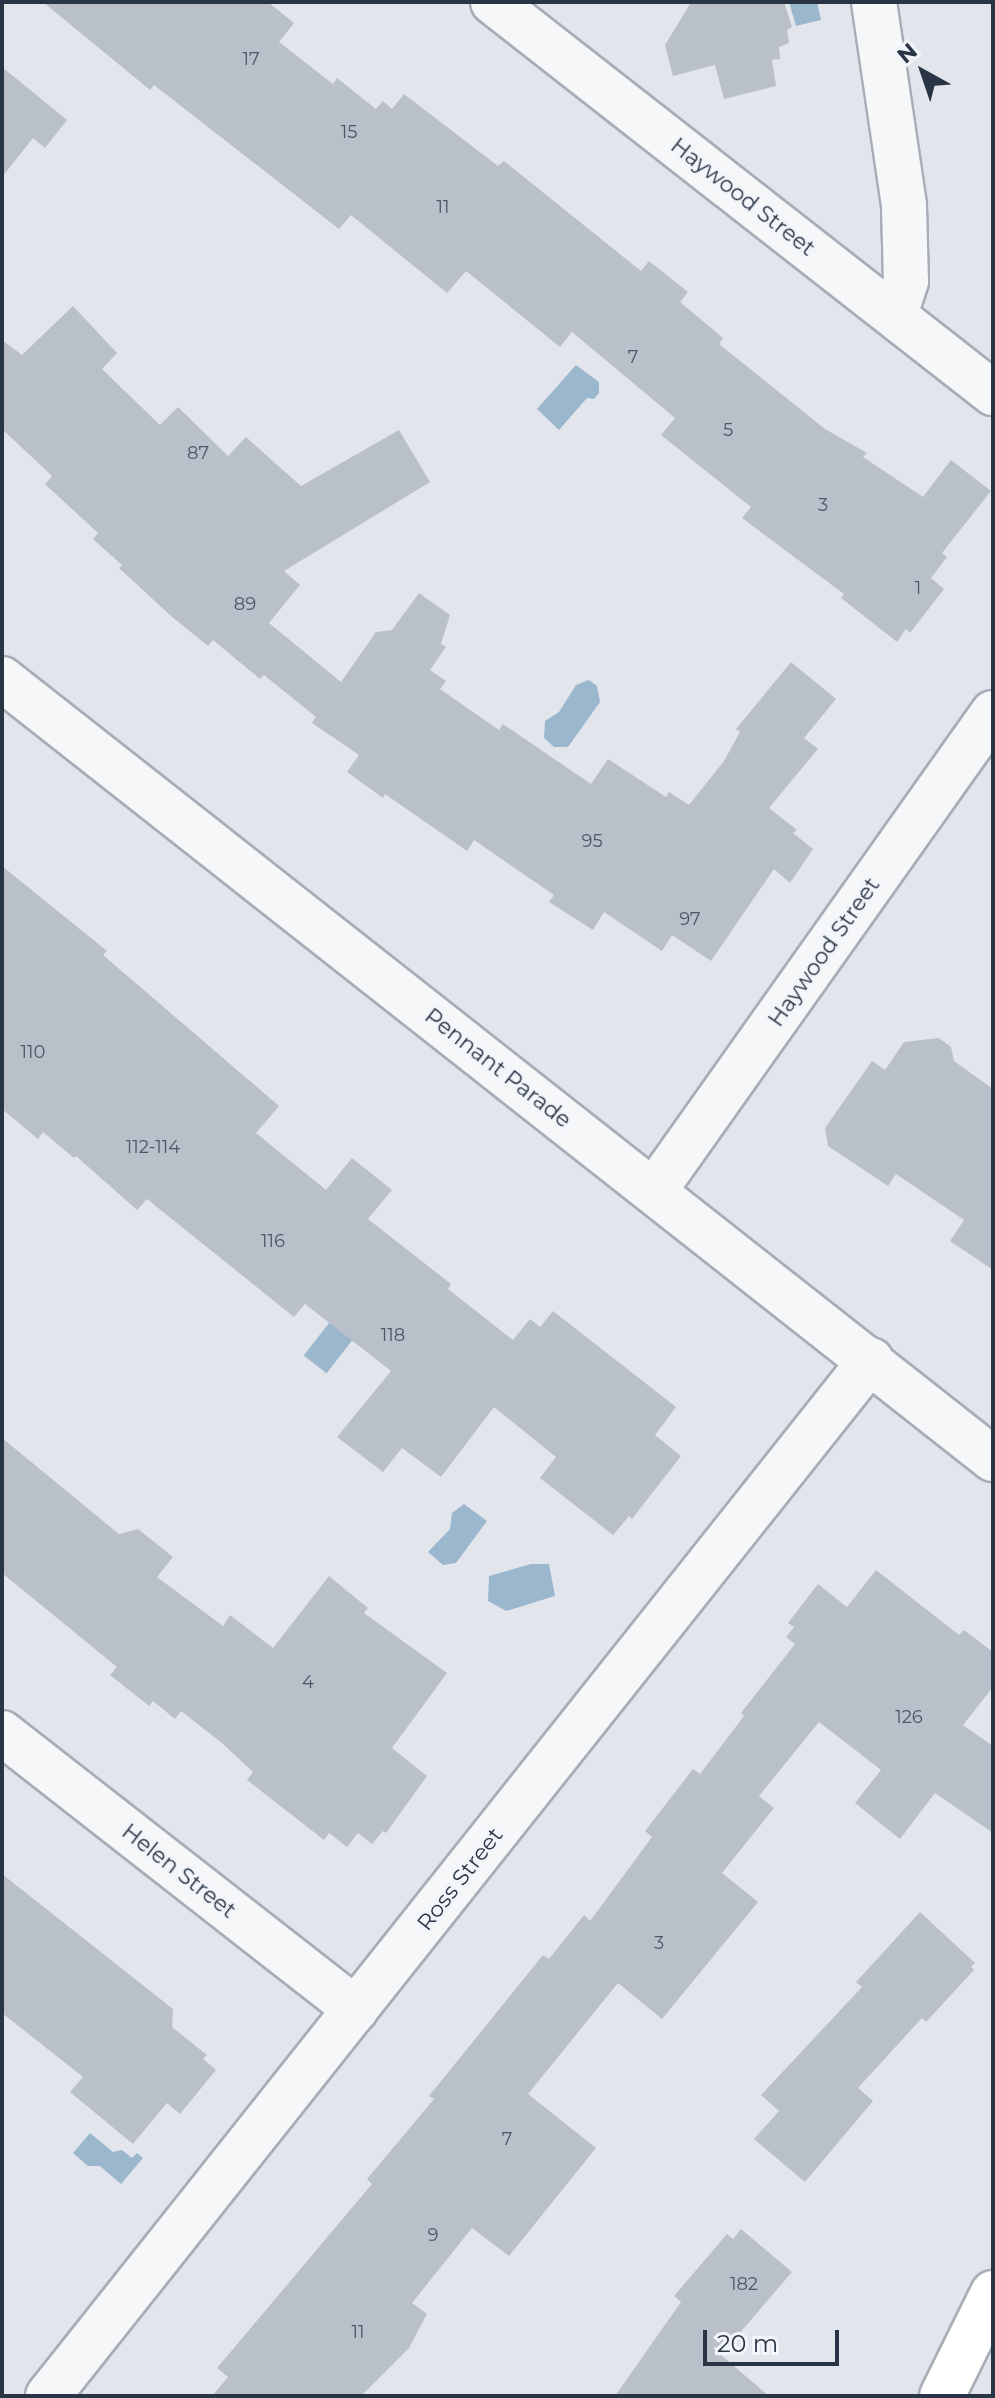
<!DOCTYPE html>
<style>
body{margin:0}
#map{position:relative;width:995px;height:2398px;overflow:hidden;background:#e2e6ec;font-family:Montserrat,sans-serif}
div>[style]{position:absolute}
.water>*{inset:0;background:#9bb7ce;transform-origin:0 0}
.building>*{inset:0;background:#b9c0ca}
.roads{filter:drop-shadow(2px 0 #a7adb7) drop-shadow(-2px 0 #a7adb7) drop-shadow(0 2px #a7adb7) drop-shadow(0 -2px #a7adb7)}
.minor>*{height:44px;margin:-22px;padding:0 22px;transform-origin:22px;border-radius:22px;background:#f5f7f9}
.major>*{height:44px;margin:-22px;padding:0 22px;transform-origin:22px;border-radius:22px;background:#fff}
span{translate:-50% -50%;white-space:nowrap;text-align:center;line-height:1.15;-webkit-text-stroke:6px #f2f5f9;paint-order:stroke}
.number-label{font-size:18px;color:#4d5866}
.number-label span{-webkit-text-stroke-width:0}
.street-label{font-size:22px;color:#293545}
.frame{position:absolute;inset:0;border:4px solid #293545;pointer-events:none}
.north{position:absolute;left:883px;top:32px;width:80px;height:80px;-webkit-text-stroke:6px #f2f5f9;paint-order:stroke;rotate:320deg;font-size:22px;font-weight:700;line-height:32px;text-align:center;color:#293545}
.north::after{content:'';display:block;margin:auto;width:28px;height:36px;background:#293545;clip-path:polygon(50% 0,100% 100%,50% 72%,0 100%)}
.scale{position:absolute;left:703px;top:2330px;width:136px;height:36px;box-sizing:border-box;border:4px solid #293545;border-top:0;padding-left:10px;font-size:24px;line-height:28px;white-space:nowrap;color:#293545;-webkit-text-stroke:6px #f2f5f9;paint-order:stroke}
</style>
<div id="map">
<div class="water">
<i style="clip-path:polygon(789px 2px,817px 2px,821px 20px,796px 26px)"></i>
<i style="clip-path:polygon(576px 365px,599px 382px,599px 393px,594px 399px,587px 398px,559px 430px,537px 409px)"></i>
<i style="clip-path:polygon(589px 680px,597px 686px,600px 702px,568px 747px,554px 747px,544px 738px,545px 721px,559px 712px,576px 685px)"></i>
<i style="left:340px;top:1309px;width:29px;height:59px;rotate:38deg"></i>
<i style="clip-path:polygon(464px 1504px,487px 1521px,456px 1563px,443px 1565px,428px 1552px,450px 1529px,452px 1513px)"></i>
<i style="clip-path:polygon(531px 1564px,549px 1564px,555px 1596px,506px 1611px,488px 1601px,489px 1576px)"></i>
<i style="clip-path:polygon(90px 2133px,113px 2152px,122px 2150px,132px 2158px,137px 2153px,143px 2158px,121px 2184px,100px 2166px,88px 2166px,73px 2153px)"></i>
</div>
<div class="building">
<i style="clip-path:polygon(43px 2px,268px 2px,294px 23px,279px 42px,333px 84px,337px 78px,376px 109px,383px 101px,392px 109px,404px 94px,498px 166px,504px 161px,641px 271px,649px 261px,688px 292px,680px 302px,723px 338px,719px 344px,825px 429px,867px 453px,863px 457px,923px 497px,951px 460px,991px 491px,942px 553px,947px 557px,931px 578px,944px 589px,910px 633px,906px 629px,897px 642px,841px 598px,844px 594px,742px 518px,751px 507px,661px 435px,675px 418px,572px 332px,560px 347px,466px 271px,447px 293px,351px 215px,339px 229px,154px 85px,150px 90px)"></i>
<i style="clip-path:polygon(691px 2px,784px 2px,792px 27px,787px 30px,789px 43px,779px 47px,780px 59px,772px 60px,776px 86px,724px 99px,715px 65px,673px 76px,665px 45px)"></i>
<i style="clip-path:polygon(2px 67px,67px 120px,45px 148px,33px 138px,2px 177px)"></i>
<i style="clip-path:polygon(73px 306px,117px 353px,102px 369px,160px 425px,178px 407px,228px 456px,246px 437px,301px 486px,399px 430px,430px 482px,284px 571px,300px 585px,269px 623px,341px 682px,376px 632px,392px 630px,419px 593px,450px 615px,441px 644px,446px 647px,430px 670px,446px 681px,440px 689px,499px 730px,503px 724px,591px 784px,608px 759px,666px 797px,669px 792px,689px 805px,724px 761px,740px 732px,736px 729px,791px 662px,836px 699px,804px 738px,818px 749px,769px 808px,797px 830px,793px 833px,813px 849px,790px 883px,774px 869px,711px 961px,672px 935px,662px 951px,604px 912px,593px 930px,549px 902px,554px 895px,474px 840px,467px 851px,385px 794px,383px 798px,347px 772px,359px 755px,312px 723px,316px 717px,264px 675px,260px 679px,213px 640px,208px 646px,171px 616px,119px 568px,122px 565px,93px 539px,98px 533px,45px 484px,52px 476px,2px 429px,2px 340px,22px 355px)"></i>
<i style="clip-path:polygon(2px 866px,107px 951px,103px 955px,279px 1106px,256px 1133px,326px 1190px,352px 1158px,392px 1190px,368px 1219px,451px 1284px,448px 1289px,513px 1340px,530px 1319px,540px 1327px,553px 1311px,676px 1407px,655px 1435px,681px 1456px,632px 1519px,629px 1516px,613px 1535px,540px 1478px,556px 1457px,494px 1407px,441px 1477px,402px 1448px,383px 1472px,337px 1437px,391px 1371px,305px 1304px,294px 1317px,147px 1199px,137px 1210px,76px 1156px,74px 1158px,43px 1132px,38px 1139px,2px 1109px)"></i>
<i style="clip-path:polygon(939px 1038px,951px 1047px,954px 1061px,993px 1089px,993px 1270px,950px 1241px,964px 1220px,896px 1174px,888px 1186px,828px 1146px,825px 1128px,872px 1061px,885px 1070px,904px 1042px)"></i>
<i style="clip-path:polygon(2px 1438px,119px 1534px,138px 1529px,173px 1557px,157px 1577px,223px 1626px,230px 1615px,273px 1648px,329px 1576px,368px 1608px,364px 1613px,447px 1673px,392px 1748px,427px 1776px,386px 1833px,383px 1831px,372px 1844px,358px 1833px,347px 1847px,329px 1833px,324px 1840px,247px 1780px,253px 1772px,222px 1743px,181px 1711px,175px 1719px,153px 1701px,149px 1706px,110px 1675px,117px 1667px,2px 1573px)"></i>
<i style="clip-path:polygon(876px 1570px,959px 1635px,964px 1630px,993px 1652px,993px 1687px,963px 1725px,993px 1746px,993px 1833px,935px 1793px,900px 1839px,855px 1803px,881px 1770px,819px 1722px,759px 1796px,774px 1808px,722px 1873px,758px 1902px,662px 2019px,618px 1983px,528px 2094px,596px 2148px,509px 2256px,472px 2228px,412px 2303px,427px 2314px,409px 2348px,361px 2396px,212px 2396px,228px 2377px,217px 2368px,372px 2184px,367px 2179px,434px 2099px,429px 2096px,543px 1955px,549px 1959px,584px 1915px,590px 1921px,652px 1837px,645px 1831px,693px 1769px,700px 1774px,744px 1716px,741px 1713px,795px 1644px,786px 1637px,794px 1627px,788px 1623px,818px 1584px,847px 1607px)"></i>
<i style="clip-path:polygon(2px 1874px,173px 2009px,172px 2027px,207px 2055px,203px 2059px,216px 2070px,180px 2114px,167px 2103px,133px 2144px,70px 2092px,83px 2077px,2px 2013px)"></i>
<i style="clip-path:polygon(920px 1912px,975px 1963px,971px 1967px,974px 1970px,926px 2022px,922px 2018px,858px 2088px,873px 2101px,805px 2182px,754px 2139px,779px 2111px,761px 2095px,862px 1987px,856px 1982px)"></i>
<i style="clip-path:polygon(741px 2229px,792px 2272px,721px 2355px,769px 2396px,615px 2396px,681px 2302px,674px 2296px,727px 2234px,733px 2239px)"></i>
</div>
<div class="roads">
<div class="minor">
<i style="left:493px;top:2px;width:635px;rotate:38.03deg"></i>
<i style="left:874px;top:2px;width:206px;rotate:81.6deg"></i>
<i style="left:904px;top:206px;width:75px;rotate:88.5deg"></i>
<i style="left:906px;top:281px;width:35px;rotate:108deg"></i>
<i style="left:2px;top:679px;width:1261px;rotate:38.21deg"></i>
<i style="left:654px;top:1191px;width:586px;rotate:-54.66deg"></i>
<i style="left:2px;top:1733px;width:449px;rotate:38deg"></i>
<i style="left:48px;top:2396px;width:1323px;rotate:-51.54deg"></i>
</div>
<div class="major">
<i style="left:942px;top:2396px;width:115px;rotate:-63.7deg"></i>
</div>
</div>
<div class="number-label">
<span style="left:251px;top:59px">17</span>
<span style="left:349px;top:132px">15</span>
<span style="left:443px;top:207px">11</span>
<span style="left:633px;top:357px">7</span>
<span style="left:728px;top:430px">5</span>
<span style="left:198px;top:453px">87</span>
<span style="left:823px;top:505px">3</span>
<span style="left:918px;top:588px">1</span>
<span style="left:245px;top:604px">89</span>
<span style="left:592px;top:841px">95</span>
<span style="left:690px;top:919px">97</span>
<span style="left:33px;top:1052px">110</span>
<span style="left:153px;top:1147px">112-114</span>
<span style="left:273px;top:1241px">116</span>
<span style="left:393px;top:1335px">118</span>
<span style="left:308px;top:1682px">4</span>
<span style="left:909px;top:1717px">126</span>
<span style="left:659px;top:1943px">3</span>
<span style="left:507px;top:2139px">7</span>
<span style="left:433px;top:2235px">9</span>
<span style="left:744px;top:2284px">182</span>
<span style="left:358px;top:2332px">11</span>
</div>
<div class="street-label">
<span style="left:743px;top:197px;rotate:38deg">Haywood Street</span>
<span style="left:824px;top:952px;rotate:-55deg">Haywood Street</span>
<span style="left:498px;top:1068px;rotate:38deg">Pennant Parade</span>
<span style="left:179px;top:1871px;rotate:38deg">Helen Street</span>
<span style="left:460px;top:1879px;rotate:-52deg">Ross Street</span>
</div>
<div class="frame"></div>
<div class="north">N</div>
<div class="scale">20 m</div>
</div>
